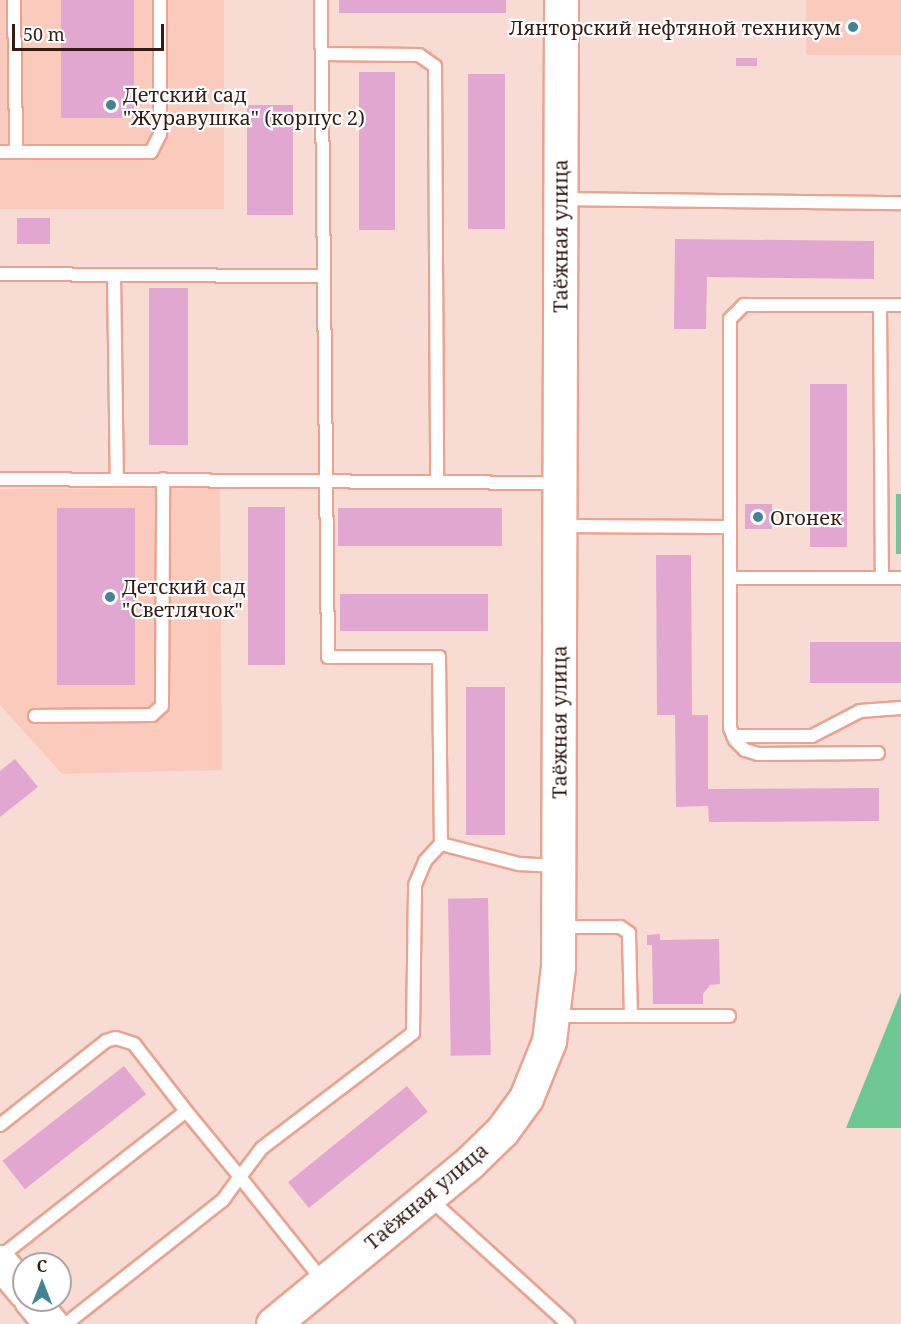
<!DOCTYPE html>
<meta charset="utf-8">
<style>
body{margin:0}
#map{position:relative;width:901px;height:1324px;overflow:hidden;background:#f8dbd3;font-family:"Noto Serif",serif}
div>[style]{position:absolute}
.built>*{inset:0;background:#facbbd;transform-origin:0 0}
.green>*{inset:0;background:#6cc793;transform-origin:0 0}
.building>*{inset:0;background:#e1a7d0;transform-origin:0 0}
.roads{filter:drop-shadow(2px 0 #e8a490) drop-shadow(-2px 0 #e8a490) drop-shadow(0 2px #e8a490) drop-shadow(0 -2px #e8a490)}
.lane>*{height:12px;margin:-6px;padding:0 6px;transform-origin:6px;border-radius:6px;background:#fff}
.secondary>*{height:33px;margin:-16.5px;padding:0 16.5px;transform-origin:16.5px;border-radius:16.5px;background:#fff}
.dots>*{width:16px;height:16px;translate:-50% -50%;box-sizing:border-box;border:3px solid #fff;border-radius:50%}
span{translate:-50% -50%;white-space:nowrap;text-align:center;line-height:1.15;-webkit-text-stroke:4.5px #fff;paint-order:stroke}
.poi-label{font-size:20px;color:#351b14}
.right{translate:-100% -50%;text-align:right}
.left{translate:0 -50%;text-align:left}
.street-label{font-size:20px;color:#351b14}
.north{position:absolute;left:12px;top:1252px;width:60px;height:60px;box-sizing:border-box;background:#fff;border:2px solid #aea4a1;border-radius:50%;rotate:0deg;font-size:16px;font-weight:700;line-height:24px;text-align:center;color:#351b14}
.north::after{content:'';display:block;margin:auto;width:21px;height:27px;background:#428496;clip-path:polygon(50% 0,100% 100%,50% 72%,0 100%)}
.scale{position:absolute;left:12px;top:24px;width:152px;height:27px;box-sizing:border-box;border:3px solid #351b14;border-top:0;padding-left:8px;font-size:18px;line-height:21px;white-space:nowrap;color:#351b14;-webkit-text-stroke:4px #fff;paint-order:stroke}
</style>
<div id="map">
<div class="built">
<i style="left:0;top:0;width:224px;height:209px"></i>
<i style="left:806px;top:0;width:95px;height:55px"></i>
<i style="clip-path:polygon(220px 488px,222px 770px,62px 774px,0 705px,0 489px)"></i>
</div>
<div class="green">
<i style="left:896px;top:494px;width:5px;height:60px"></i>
<i style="clip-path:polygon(901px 992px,901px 1128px,846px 1128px)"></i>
</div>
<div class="building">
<i style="left:61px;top:0;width:73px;height:118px"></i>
<i style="left:339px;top:0;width:167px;height:13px"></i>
<i style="left:757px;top:58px;width:8px;height:21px;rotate:90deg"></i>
<i style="left:359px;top:72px;width:36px;height:158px"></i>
<i style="left:468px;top:74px;width:37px;height:155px"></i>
<i style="left:247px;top:105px;width:46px;height:110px"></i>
<i style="left:17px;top:218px;width:33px;height:26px"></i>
<i style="clip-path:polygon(675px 239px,874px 241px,874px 279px,707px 277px,706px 329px,674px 329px)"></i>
<i style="left:149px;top:288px;width:39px;height:157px"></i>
<i style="left:810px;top:384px;width:37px;height:163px"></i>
<i style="left:745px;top:504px;width:27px;height:25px"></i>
<i style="left:248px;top:507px;width:37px;height:158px"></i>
<i style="left:57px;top:508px;width:78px;height:177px"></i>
<i style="left:502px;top:508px;width:38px;height:164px;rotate:90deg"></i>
<i style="clip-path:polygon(656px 555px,691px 555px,692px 715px,708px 715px,708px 789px,879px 788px,879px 821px,709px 822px,708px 806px,676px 807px,675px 715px,657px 715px)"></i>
<i style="left:340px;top:594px;width:148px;height:37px"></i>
<i style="left:810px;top:642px;width:91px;height:41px"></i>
<i style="left:466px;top:687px;width:39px;height:148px"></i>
<i style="clip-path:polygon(15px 759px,38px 787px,0 817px,0 771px)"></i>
<i style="left:488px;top:898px;width:157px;height:40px;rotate:89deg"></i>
<i style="clip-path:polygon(660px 934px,660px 940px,719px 939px,720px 984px,710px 985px,703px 994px,703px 1004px,653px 1004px,652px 945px,647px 945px,647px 935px)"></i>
<i style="left:124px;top:1066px;width:36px;height:154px;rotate:52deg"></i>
<i style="left:407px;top:1086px;width:33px;height:153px;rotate:51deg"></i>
</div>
<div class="roads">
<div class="lane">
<i style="left:14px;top:0;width:152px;rotate:89.2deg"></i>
<i style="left:321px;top:0;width:657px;rotate:89.39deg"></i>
<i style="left:328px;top:657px;width:111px"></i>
<i style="left:439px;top:657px;width:187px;rotate:89.4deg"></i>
<i style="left:441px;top:844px;width:81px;rotate:14.4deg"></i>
<i style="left:519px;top:864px;width:37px;rotate:3deg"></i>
<i style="left:322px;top:54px;width:97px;rotate:0.6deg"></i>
<i style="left:419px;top:55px;width:19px;rotate:35deg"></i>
<i style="left:435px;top:66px;width:415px;rotate:89.7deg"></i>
<i style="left:0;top:152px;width:151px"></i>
<i style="left:151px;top:152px;width:20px;rotate:-63deg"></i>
<i style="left:160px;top:134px;width:134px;rotate:-90deg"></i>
<i style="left:562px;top:199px;width:339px;rotate:0.7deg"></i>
<i style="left:0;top:274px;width:324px;rotate:0.4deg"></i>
<i style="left:114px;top:275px;width:204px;rotate:89.2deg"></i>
<i style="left:880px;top:305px;width:273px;rotate:89.6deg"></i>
<i style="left:0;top:479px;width:558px;rotate:0.41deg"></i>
<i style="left:560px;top:526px;width:170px;rotate:0.3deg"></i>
<i style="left:730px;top:527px;width:51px;rotate:90deg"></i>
<i style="left:730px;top:578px;width:171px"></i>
<i style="left:730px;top:527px;width:208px;rotate:-90deg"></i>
<i style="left:730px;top:319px;width:20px;rotate:-45deg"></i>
<i style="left:744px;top:305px;width:157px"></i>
<i style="left:730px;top:578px;width:150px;rotate:90deg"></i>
<i style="left:730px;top:728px;width:13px;rotate:67deg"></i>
<i style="left:735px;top:740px;width:14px;rotate:45deg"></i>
<i style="left:745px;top:750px;width:14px;rotate:17deg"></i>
<i style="left:758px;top:754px;width:120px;rotate:-0.5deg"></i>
<i style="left:35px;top:716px;width:117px;rotate:-0.5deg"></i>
<i style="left:152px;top:715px;width:13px;rotate:-42deg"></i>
<i style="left:162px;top:706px;width:227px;rotate:-89.7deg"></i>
<i style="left:733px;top:736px;width:79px"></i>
<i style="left:812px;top:736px;width:54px;rotate:-27.5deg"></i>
<i style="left:860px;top:711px;width:41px;rotate:-4.2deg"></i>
<i style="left:554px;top:1016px;width:77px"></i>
<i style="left:631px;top:1016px;width:83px;rotate:-91.4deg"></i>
<i style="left:629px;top:933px;width:11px;rotate:-146deg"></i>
<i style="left:620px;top:927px;width:60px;rotate:180deg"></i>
<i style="left:631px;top:1016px;width:98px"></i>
<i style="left:0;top:1125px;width:135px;rotate:-38.4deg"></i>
<i style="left:106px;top:1041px;width:10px;rotate:-17deg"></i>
<i style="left:116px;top:1038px;width:19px;rotate:18deg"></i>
<i style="left:134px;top:1044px;width:85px;rotate:52.2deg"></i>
<i style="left:429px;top:1198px;width:188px;rotate:42.2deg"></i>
<i style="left:0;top:1257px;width:236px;rotate:-38.1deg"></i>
<i style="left:186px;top:1111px;width:85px;rotate:50.7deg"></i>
<i style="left:240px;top:1177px;width:36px;rotate:-53deg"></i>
<i style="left:262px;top:1148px;width:190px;rotate:-37.3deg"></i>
<i style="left:413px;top:1033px;width:148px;rotate:-89.2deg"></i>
<i style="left:415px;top:885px;width:26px;rotate:-67deg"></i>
<i style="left:425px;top:861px;width:23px;rotate:-47deg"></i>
<i style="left:66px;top:1324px;width:200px;rotate:-38.3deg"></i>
<i style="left:223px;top:1200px;width:29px;rotate:-54deg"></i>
<i style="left:240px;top:1177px;width:133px;rotate:51.4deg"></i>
</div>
<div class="secondary">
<i style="left:0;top:1262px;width:38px;rotate:50deg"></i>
<i style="left:31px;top:1300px;width:31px;rotate:50deg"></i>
<i style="left:273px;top:1324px;width:255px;rotate:-39.4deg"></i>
<i style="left:470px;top:1162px;width:45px;rotate:-44.1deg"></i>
<i style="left:502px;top:1131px;width:41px;rotate:-54deg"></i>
<i style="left:526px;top:1098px;width:61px;rotate:-68deg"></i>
<i style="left:549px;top:1041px;width:75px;rotate:-83.1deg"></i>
<i style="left:558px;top:967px;width:967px;rotate:-89.82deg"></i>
</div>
</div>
<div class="dots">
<i style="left:853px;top:27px;background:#428496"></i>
<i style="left:111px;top:105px;background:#428496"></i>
<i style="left:758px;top:517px;background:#428496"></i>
<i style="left:110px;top:597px;background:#428496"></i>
</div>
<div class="poi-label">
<span class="right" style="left:841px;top:27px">Лянторский нефтяной техникум</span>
<span class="left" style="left:123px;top:106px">Детский сад<br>"Журавушка" (корпус 2)</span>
<span class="left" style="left:770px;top:517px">Огонек</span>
<span class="left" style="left:122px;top:598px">Детский сад<br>"Светлячок"</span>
</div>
<div class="street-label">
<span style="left:560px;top:236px;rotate:-90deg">Таёжная улица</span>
<span style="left:559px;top:722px;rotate:-90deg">Таёжная улица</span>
<span style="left:426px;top:1196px;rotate:-40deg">Таёжная улица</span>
</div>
<div class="north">С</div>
<div class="scale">50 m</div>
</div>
